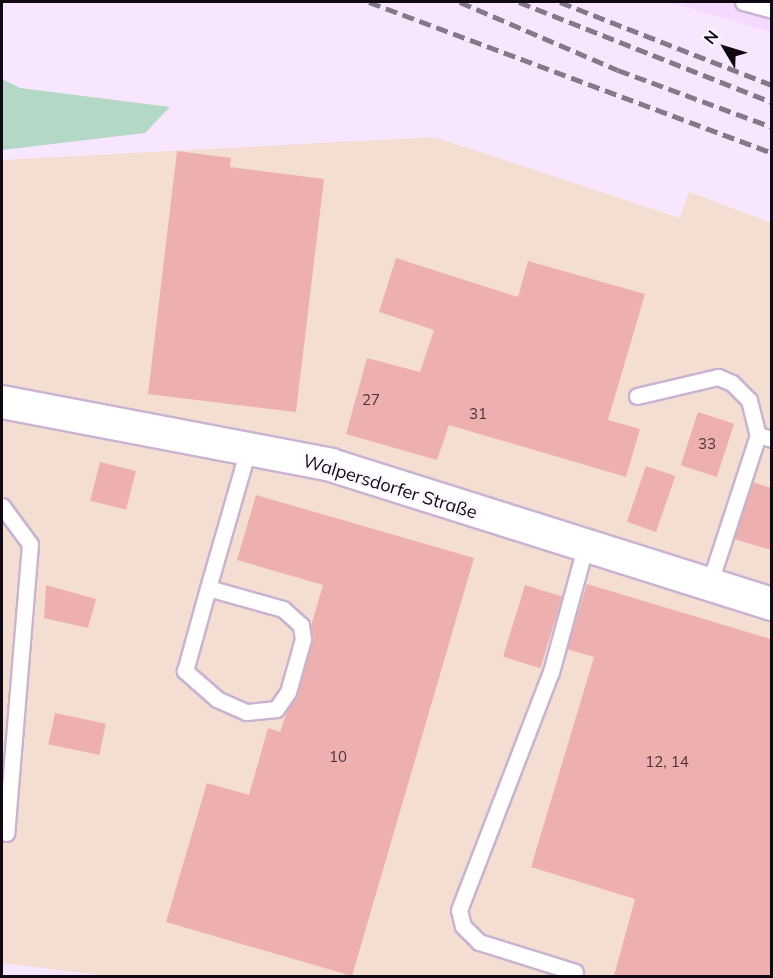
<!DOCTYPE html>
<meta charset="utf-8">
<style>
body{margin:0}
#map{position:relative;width:773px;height:978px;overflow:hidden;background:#f8e5fe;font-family:Mulish,sans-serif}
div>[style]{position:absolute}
.built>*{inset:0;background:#f5d9fe}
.industrial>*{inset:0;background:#f4ded2}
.green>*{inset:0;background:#b3d9c6}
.building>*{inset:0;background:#eeb0ae;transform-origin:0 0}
.roads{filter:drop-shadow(2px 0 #c9b3d1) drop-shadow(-2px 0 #c9b3d1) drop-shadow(0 2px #c9b3d1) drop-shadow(0 -2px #c9b3d1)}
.lane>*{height:15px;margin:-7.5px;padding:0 7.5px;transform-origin:7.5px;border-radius:7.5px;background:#fff}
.street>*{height:32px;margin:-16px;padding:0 16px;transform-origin:16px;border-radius:16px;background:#fff}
.rail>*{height:4.5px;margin-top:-2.25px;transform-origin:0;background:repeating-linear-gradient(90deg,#857889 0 12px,transparent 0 18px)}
span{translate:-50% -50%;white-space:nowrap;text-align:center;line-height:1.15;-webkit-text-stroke:4.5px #fdf8ff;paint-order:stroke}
.number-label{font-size:15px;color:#483239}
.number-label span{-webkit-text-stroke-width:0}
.street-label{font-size:18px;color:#100812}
.frame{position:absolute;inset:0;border:3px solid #100812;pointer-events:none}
.north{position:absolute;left:695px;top:18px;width:60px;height:60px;-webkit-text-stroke:4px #fdf8ff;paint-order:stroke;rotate:308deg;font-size:16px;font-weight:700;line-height:24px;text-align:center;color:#100812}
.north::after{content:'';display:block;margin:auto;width:21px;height:27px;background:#100812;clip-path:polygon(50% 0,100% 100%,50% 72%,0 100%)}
</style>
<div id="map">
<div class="built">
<i style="clip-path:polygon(669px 2px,771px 2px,771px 32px)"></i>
</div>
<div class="industrial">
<i style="clip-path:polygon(434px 137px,680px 218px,689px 192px,771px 223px,771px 585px,698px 561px,687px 593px,771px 619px,771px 976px,108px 976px,2px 963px,2px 160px)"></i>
</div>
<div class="green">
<i style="clip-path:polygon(2px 79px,20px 88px,170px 107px,145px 133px,2px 150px)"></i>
</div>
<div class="building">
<i style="clip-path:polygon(177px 151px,231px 158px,230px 167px,324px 179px,296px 412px,148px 394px)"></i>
<i style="clip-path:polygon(396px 258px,518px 297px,528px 261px,645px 294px,608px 420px,640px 429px,626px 477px,449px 425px,437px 460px,346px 434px,367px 358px,420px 372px,434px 330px,379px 312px)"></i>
<i style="left:698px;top:412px;width:38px;height:56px;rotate:18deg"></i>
<i style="left:100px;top:462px;width:37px;height:40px;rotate:14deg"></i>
<i style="left:646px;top:466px;width:31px;height:59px;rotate:19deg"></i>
<i style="clip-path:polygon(753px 482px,771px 488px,771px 550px,734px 539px)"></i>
<i style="clip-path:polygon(256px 495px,474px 558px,352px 976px,166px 922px,207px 783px,249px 795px,268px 728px,280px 732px,312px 642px,311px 626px,323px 585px,237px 560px)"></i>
<i style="clip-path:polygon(587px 584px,771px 639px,771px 976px,614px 976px,635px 899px,531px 867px,594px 657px,567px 649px)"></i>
<i style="clip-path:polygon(46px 585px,96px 599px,88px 628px,44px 618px)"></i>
<i style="left:525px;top:585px;width:39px;height:75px;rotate:17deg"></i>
<i style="left:55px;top:713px;width:52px;height:32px;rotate:12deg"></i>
</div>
<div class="roads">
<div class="lane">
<i style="left:743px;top:2px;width:30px;rotate:15deg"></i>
<i style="left:637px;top:396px;width:83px;rotate:-13.2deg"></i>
<i style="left:718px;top:377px;width:15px;rotate:23deg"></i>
<i style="left:732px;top:383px;width:24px;rotate:45deg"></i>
<i style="left:749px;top:400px;width:36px;rotate:76deg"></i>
<i style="left:758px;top:435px;width:15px;rotate:16deg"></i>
<i style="left:2px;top:506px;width:47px;rotate:53.6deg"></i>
<i style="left:30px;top:544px;width:290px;rotate:94.7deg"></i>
<i style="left:709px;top:585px;width:158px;rotate:-71.9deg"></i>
<i style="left:208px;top:588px;width:78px;rotate:15.6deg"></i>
<i style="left:283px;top:609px;width:24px;rotate:42deg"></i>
<i style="left:301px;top:625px;width:14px;rotate:82deg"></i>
<i style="left:303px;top:639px;width:55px;rotate:105.8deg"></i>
<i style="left:288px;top:692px;width:21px;rotate:125deg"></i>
<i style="left:276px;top:709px;width:30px;rotate:174deg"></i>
<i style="left:246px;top:712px;width:32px;rotate:-156deg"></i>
<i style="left:217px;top:699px;width:43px;rotate:-138.8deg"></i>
<i style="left:185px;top:671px;width:86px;rotate:-74.5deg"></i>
<i style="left:208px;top:588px;width:145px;rotate:-73.9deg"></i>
<i style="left:575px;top:972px;width:101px;rotate:-162.6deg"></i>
<i style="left:479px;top:942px;width:23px;rotate:-135deg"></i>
<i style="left:463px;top:926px;width:16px;rotate:-104deg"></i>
<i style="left:459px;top:910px;width:255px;rotate:-68.9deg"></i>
<i style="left:551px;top:672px;width:129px;rotate:-74.7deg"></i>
</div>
<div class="street">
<i style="left:2px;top:402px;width:335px;rotate:10.8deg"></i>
<i style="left:331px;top:465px;width:462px;rotate:17.5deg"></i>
</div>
</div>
<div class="rail">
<i style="left:369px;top:2px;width:430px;rotate:20.5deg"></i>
<i style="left:460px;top:2px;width:172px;rotate:23.3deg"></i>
<i style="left:618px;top:70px;width:164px;rotate:20.3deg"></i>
<i style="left:519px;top:2px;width:272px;rotate:21.6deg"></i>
<i style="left:560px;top:2px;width:228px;rotate:21.4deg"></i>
</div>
<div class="number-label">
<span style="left:371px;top:400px">27</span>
<span style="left:478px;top:414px">31</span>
<span style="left:707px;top:444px">33</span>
<span style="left:338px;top:757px">10</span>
<span style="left:667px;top:762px">12, 14</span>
</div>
<div class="street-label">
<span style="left:390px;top:487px;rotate:17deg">Walpersdorfer Straße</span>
</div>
<div class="frame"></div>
<div class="north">N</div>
</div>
